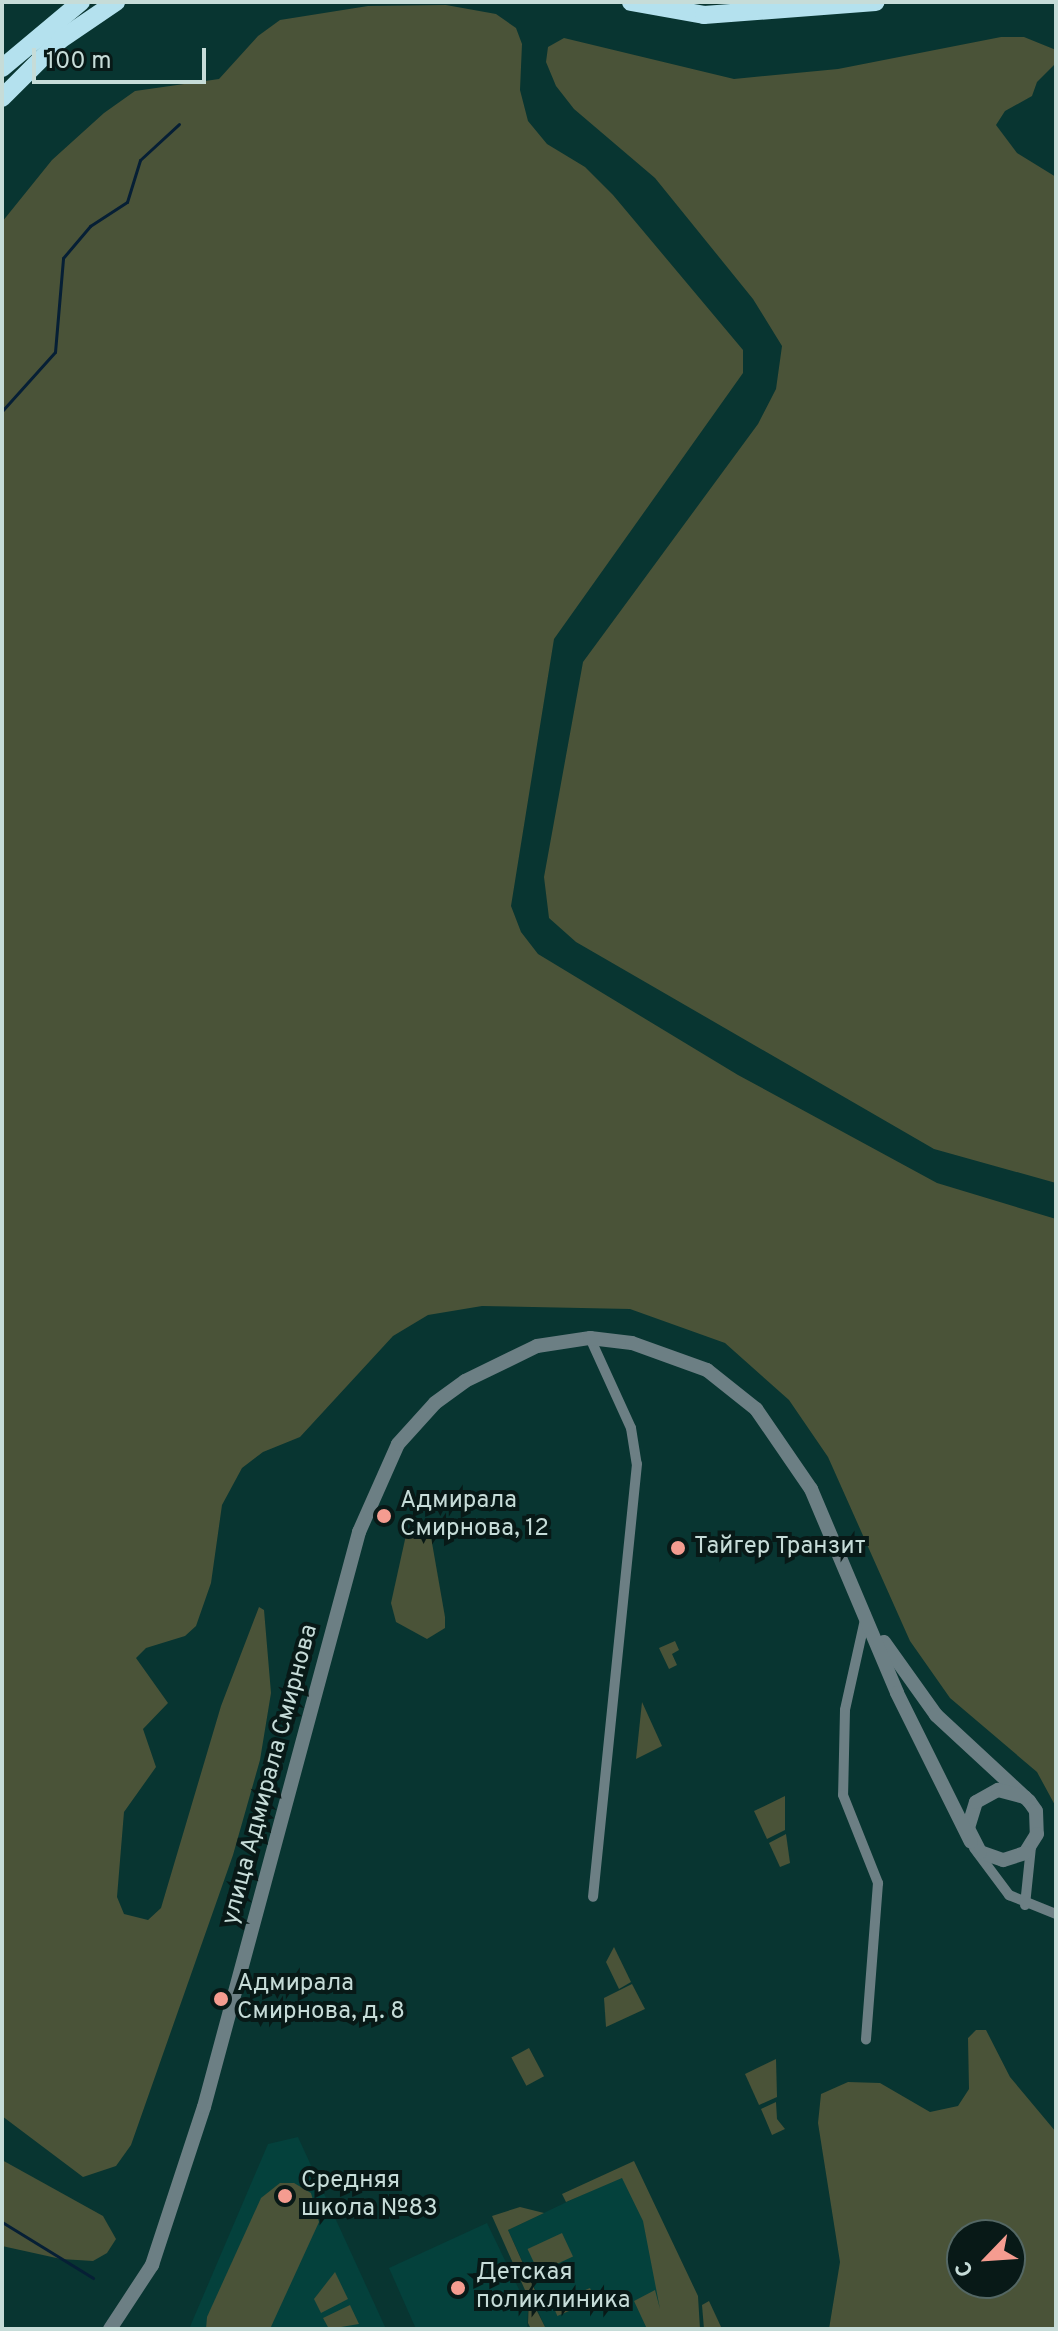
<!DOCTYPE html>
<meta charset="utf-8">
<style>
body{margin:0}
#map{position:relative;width:1058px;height:2331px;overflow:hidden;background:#083531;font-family:Overpass,sans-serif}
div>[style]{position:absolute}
.built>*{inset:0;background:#04413c}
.green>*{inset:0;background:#4a5338;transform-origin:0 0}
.stream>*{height:3px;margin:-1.5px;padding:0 1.5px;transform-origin:1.5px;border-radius:1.5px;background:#061f35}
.minor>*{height:10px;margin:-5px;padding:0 5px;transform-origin:5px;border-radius:5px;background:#6c7f84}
.tertiary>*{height:14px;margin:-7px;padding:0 7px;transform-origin:7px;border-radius:7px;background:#6c7f84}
.trunk>*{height:18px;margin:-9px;padding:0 9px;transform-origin:9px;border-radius:9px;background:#b4e1ee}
.dots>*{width:22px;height:22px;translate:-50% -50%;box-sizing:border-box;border:4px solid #081917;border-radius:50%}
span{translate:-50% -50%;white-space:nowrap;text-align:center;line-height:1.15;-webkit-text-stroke:8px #081917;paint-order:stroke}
.poi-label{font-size:24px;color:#c6dcd8}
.left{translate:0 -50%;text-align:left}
.street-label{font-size:24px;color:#c6dcd8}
.frame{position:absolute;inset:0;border:4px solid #c6dcd8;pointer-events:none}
.north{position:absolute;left:946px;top:2219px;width:80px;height:80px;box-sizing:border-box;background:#081917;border:2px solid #546764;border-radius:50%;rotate:245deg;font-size:22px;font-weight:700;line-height:32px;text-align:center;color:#c6dcd8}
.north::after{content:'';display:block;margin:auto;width:28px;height:36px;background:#f59c90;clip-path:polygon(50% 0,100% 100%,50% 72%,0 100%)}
.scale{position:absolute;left:32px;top:48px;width:174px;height:36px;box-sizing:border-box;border:4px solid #c6dcd8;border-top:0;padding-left:10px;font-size:24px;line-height:28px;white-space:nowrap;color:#c6dcd8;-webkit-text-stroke:6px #081917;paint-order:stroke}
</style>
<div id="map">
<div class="built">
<i style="clip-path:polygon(298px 2137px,386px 2329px,189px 2329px,268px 2144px)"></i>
<i style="clip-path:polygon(636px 2169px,688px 2329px,546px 2329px,538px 2311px,543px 2306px,508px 2230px)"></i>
<i style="clip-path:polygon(487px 2223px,528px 2308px,527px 2329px,416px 2329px,389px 2268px)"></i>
</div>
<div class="green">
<i style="clip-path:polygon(446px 5px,496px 14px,516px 28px,522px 44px,520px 90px,528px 121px,547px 144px,585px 167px,613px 195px,743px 350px,743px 373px,554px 639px,511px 906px,521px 932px,538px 954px,738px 1075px,937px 1183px,1056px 1219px,1056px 1807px,1037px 1772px,950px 1698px,910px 1641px,828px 1457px,789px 1400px,725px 1343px,630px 1309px,482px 1306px,428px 1315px,393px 1336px,300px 1437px,263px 1452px,242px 1468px,222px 1505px,211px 1583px,196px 1626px,185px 1636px,146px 1648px,136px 1658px,168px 1703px,143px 1729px,156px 1767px,124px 1812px,117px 1897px,124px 1914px,148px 1920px,161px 1908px,221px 1706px,259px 1607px,264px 1610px,271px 1693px,260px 1760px,233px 1855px,131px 2145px,116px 2166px,83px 2177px,2px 2116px,2px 222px,52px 160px,104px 113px,135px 91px,219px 79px,258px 36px,280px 20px,368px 6px)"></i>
<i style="clip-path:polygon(1001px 37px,1024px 37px,1056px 50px,1056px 63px,1037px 82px,1032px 96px,1005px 111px,996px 125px,1017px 153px,1056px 177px,1056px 1183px,934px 1149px,576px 942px,549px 918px,544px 877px,583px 662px,758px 424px,776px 389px,782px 346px,753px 299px,655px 178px,574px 109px,556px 86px,546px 62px,548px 47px,564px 38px,734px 79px,838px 69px)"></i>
<i style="clip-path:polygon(423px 1528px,431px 1537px,445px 1617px,445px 1628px,427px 1639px,396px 1622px,391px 1603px,406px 1535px)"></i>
<i style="clip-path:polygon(675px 1641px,679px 1650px,672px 1654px,677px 1665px,669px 1669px,659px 1648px)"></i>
<i style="clip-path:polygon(642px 1702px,662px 1746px,636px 1759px)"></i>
<i style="clip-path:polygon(785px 1796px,785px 1830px,767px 1839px,754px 1811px)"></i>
<i style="clip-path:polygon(786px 1834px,790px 1863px,780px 1867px,769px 1843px)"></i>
<i style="clip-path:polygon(614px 1947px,631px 1982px,619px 1989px,606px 1962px)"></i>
<i style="clip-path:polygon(632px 1984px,645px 2009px,606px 2027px,604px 1998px)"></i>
<i style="clip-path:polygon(evenodd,976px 2030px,986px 2030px,1010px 2077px,1056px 2132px,1056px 2329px,829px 2329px,840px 2262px,818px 2123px,821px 2094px,848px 2082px,880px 2083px,930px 2112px,958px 2106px,969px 2089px,968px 2038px,976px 2030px,962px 2235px,1010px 2235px,1010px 2283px,962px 2283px,962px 2235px)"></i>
<i style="left:529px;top:2048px;width:32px;height:20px;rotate:62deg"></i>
<i style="clip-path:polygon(776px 2059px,777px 2097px,759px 2105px,745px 2074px)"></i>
<i style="clip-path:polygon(776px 2102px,777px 2119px,785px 2129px,772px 2135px,761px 2109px)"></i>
<i style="clip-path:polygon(2px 2160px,103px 2216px,116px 2239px,107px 2253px,93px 2261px,61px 2259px,2px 2246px)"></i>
<i style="clip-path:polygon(634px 2161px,698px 2296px,700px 2329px,647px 2329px,634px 2301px,655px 2290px,660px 2309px,643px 2221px,622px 2178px,566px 2202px,562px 2194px)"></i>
<i style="clip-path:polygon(280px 2183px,294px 2183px,311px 2193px,319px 2222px,270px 2329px,206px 2329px,207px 2317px,261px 2198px)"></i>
<i style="clip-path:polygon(520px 2207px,544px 2213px,508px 2230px,542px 2306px,537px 2311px,546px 2329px,531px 2329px,528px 2323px,529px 2299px,492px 2216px)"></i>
<i style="left:562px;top:2233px;width:26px;height:38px;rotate:65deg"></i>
<i style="clip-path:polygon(335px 2272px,348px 2299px,321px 2313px,314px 2299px)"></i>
<i style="left:590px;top:2288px;width:13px;height:41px;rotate:67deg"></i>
<i style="clip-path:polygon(709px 2301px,722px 2329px,704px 2329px,702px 2305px)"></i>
<i style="clip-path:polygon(350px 2305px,359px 2324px,329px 2329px,323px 2318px)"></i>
</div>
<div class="stream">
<i style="left:2px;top:411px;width:79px;rotate:-48.1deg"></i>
<i style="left:55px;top:352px;width:94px;rotate:-85.1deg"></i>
<i style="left:63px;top:258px;width:42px;rotate:-49.8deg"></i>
<i style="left:90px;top:226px;width:44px;rotate:-33deg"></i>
<i style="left:127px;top:202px;width:44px;rotate:-72.8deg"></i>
<i style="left:140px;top:160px;width:53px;rotate:-42.7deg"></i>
<i style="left:2px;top:2222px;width:107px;rotate:31.6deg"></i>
</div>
<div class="minor">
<i style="left:590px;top:1338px;width:99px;rotate:65.5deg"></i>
<i style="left:631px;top:1428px;width:36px;rotate:81deg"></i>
<i style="left:637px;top:1464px;width:435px;rotate:95.8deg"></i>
<i style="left:866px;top:1615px;width:97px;rotate:102.5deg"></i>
<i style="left:845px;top:1710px;width:85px;rotate:91.3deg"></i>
<i style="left:843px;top:1795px;width:95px;rotate:68.3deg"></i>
<i style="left:878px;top:1883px;width:157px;rotate:94.4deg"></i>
<i style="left:974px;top:1848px;width:59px;rotate:53.3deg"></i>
<i style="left:1009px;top:1895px;width:51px;rotate:22deg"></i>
<i style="left:1025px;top:1905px;width:58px;rotate:-84.1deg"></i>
</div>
<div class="tertiary">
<i style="left:884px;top:1642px;width:90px;rotate:54.5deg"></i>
<i style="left:936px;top:1715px;width:127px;rotate:42.8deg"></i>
<i style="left:1029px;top:1801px;width:12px;rotate:55deg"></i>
<i style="left:1036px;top:1811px;width:23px;rotate:88deg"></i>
<i style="left:1037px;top:1834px;width:22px;rotate:122deg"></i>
<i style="left:1025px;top:1853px;width:23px;rotate:162deg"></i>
<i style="left:1003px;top:1860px;width:24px;rotate:-161deg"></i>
<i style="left:980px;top:1852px;width:27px;rotate:-117deg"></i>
<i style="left:968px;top:1828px;width:27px;rotate:-73deg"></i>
<i style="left:976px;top:1802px;width:25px;rotate:-29deg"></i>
<i style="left:998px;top:1790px;width:28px;rotate:15deg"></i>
<i style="left:110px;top:2329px;width:77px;rotate:-56.7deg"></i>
<i style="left:152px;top:2265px;width:166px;rotate:-71.8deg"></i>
<i style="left:204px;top:2107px;width:596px;rotate:-74.91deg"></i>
<i style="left:359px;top:1532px;width:96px;rotate:-66.1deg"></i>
<i style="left:398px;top:1444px;width:55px;rotate:-47.9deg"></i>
<i style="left:435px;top:1403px;width:37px;rotate:-36deg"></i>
<i style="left:465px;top:1381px;width:80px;rotate:-25.9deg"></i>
<i style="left:537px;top:1346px;width:54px;rotate:-8.6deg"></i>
<i style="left:590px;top:1338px;width:42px;rotate:6.8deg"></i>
<i style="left:632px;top:1343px;width:80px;rotate:19.8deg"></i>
<i style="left:707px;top:1370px;width:63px;rotate:38.5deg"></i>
<i style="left:756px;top:1409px;width:97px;rotate:55.5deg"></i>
<i style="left:811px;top:1489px;width:221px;rotate:67.1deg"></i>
<i style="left:897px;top:1693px;width:166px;rotate:63.6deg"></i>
</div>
<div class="trunk">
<i style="left:631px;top:2px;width:74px;rotate:10.1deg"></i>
<i style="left:704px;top:15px;width:172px;rotate:-4.3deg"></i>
<i style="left:2px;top:68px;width:103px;rotate:-39.9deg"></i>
<i style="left:2px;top:98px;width:82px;rotate:-45deg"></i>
<i style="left:60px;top:40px;width:68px;rotate:-34.2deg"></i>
</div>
<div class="dots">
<i style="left:384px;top:1516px;background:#f59c90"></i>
<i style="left:678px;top:1548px;background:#f59c90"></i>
<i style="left:221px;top:1999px;background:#f59c90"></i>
<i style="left:285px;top:2196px;background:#f59c90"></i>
<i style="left:458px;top:2288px;background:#f59c90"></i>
</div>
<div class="poi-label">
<span class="left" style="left:400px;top:1516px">Адмирала<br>Смирнова, 12</span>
<span class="left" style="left:694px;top:1548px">Тайгер Транзит</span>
<span class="left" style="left:237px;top:1999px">Адмирала<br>Смирнова, д. 8</span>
<span class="left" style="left:301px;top:2196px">Средняя<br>школа №83</span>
<span class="left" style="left:476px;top:2288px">Детская<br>поликлиника</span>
</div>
<div class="street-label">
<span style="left:271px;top:1775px;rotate:-75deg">улица Адмирала Смирнова</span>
</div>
<div class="frame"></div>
<div class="north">С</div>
<div class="scale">100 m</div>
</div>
